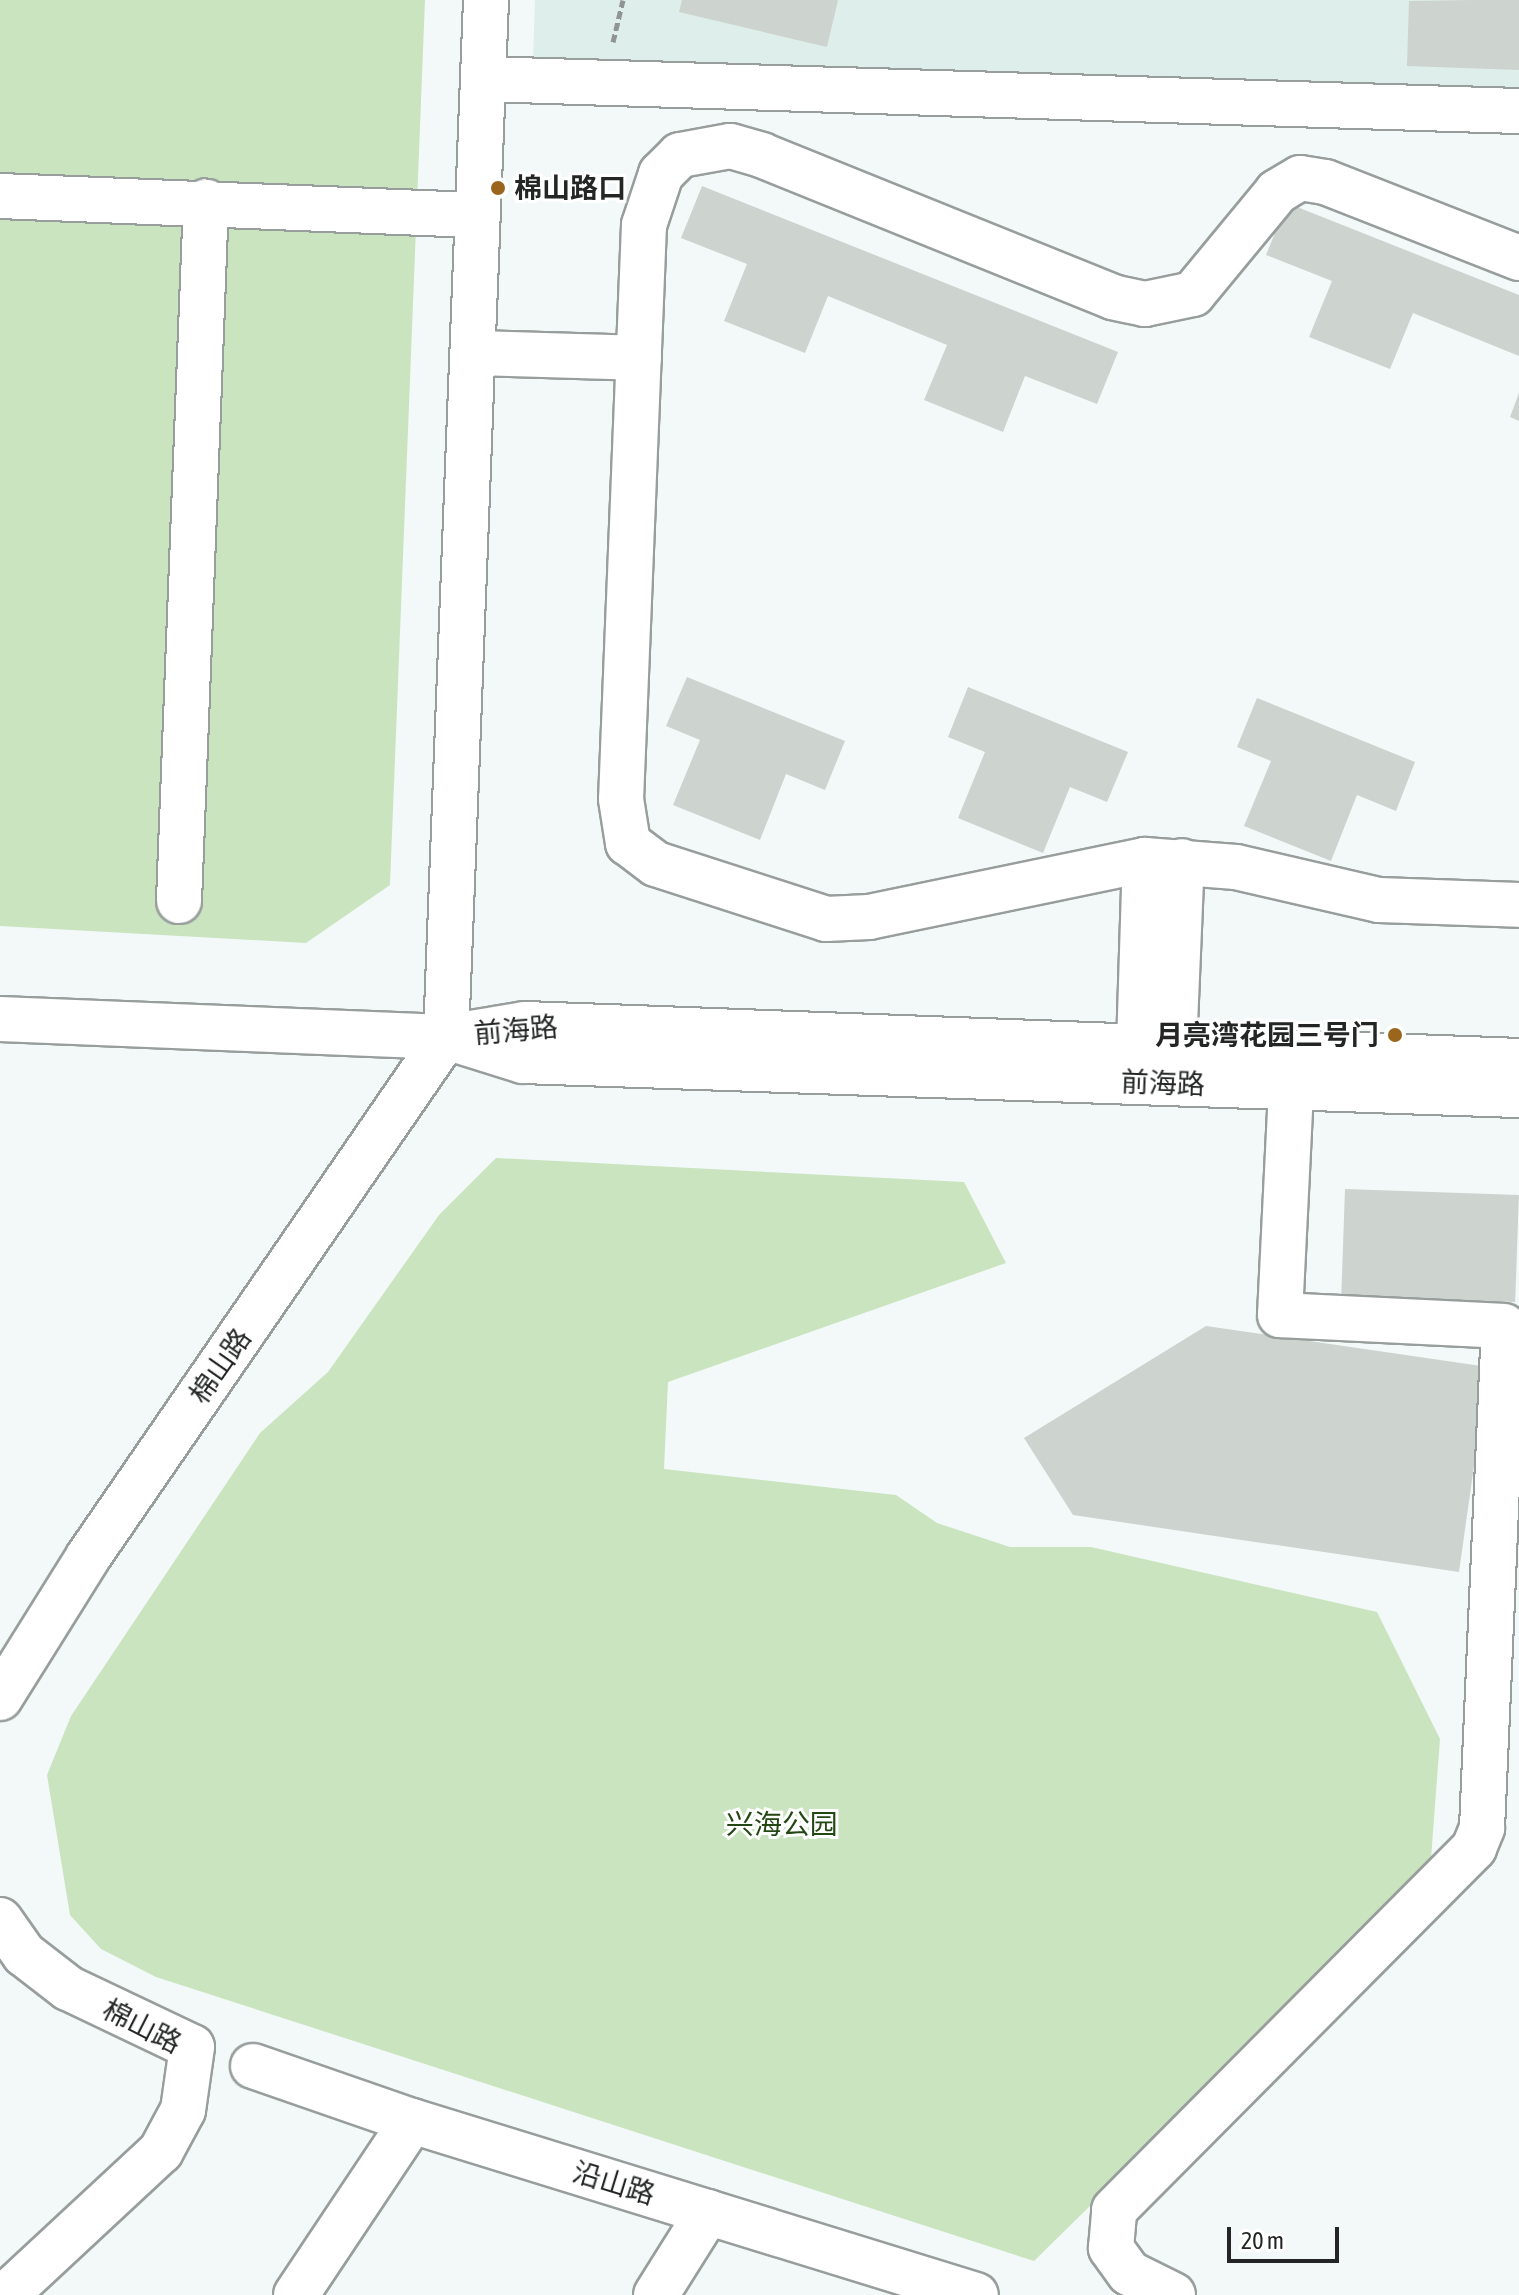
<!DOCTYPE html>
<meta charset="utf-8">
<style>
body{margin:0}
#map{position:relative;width:1519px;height:2295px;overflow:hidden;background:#f2f9f8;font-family:"Asap Condensed","Noto Sans SC",sans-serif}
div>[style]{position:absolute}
.built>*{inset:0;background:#deeeea}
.green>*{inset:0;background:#cae4c0}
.building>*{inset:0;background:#cdd3cf;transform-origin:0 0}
.path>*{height:5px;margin-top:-2.5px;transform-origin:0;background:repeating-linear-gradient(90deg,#909594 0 8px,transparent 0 12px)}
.roads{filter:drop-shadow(2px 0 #979e9c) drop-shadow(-2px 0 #979e9c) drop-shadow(0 2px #979e9c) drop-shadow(0 -2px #979e9c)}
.minor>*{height:44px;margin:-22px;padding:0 22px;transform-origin:22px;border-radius:22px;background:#fff}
.dots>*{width:22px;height:22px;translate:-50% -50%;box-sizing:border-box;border:4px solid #fff;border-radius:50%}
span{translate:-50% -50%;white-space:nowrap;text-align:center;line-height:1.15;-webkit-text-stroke:6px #fff;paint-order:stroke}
.poi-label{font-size:28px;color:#232625;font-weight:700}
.left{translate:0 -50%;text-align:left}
.right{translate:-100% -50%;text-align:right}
.street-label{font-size:28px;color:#232625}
.park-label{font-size:28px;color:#234713}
.scale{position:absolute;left:1227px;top:2227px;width:112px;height:36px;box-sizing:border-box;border:4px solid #232625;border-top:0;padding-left:10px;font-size:24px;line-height:28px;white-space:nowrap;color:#232625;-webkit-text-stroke:6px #fff;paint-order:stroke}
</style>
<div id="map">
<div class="built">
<i style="clip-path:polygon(535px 0,1519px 0,1519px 124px,532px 91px)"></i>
</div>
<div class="green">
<i style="clip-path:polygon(0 0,425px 0,390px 885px,306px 943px,0 926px)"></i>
<i style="clip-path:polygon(496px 1158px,964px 1182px,1006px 1263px,668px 1382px,664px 1469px,896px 1495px,937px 1523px,1010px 1547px,1091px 1547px,1377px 1612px,1440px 1739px,1430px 1872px,1034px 2261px,156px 1977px,101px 1949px,70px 1915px,47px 1775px,71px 1716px,260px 1433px,328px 1372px,439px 1215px)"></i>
</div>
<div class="building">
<i style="clip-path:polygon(682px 0,838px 0,827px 47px,679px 12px)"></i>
<i style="clip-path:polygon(1474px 0,1519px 0,1519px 70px,1407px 66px,1409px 1px)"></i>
<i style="clip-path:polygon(702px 186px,1118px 352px,1097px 404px,1025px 376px,1003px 432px,924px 400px,947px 345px,828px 296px,805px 353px,724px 321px,747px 264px,681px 238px)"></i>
<i style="clip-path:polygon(1287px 203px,1519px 295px,1519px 356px,1413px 313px,1390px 369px,1309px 337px,1332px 281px,1266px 255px)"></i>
<i style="clip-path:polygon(1519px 393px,1519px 421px,1510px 417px)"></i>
<i style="clip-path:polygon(687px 677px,845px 741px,825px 790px,786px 774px,760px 840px,673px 805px,700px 740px,666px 726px)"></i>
<i style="clip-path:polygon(968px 687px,1128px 752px,1107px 802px,1070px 787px,1043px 853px,958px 818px,985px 752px,948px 737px)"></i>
<i style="clip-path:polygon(1257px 698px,1415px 762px,1396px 811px,1357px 795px,1331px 861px,1244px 826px,1271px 761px,1237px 747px)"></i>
<i style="left:1345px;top:1189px;width:174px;height:107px;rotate:2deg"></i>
<i style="clip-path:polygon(1206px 1326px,1488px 1367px,1459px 1572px,1073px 1515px,1024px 1438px)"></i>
</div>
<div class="path">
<i style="left:613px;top:42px;width:43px;rotate:-76.6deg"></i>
</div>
<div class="roads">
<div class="minor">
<i style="left:483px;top:79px;width:1036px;rotate:1.77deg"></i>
<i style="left:0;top:196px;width:478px;rotate:2.3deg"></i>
<i style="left:1519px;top:258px;width:208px;rotate:-158.6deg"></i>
<i style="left:1325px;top:182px;width:25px;rotate:-171deg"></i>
<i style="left:1300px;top:178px;width:27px;rotate:149deg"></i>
<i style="left:1277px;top:192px;width:132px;rotate:129.5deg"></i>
<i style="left:1193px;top:294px;width:49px;rotate:168.2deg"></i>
<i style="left:1145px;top:304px;width:33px;rotate:-168deg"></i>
<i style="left:1113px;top:297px;width:379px;rotate:-158deg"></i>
<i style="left:762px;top:155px;width:33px;rotate:-164deg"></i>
<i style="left:730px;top:146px;width:51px;rotate:169.8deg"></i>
<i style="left:680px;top:155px;width:27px;rotate:135deg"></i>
<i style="left:661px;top:174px;width:54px;rotate:108.4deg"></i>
<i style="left:644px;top:225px;width:574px;rotate:92.29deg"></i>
<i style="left:621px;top:799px;width:45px;rotate:81deg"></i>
<i style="left:628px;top:843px;width:35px;rotate:37deg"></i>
<i style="left:656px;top:864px;width:179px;rotate:17.9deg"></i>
<i style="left:826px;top:919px;width:43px;rotate:-2.7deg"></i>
<i style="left:869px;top:917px;width:282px;rotate:-11.7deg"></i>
<i style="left:1145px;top:860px;width:91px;rotate:4.4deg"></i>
<i style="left:1236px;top:867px;width:147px;rotate:13deg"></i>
<i style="left:1379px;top:900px;width:140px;rotate:2deg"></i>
<i style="left:473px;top:353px;width:166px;rotate:1.7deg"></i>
<i style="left:179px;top:901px;width:700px;rotate:-87.79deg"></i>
<i style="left:0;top:1019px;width:446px;rotate:2.3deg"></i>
<i style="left:446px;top:1037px;width:80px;rotate:-9.3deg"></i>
<i style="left:525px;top:1024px;width:995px;rotate:2.13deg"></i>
<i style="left:446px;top:1037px;width:1038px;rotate:-87.79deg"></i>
<i style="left:456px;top:1040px;width:70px;rotate:17.4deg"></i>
<i style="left:523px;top:1061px;width:997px;rotate:1.96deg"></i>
<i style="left:1139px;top:1047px;width:187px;rotate:-88.2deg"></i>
<i style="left:1174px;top:1048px;width:187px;rotate:-87.6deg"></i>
<i style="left:0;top:1698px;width:166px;rotate:-58deg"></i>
<i style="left:88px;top:1557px;width:631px;rotate:-55.45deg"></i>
<i style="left:0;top:1920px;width:42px;rotate:54.8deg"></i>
<i style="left:24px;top:1954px;width:56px;rotate:37.7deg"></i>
<i style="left:68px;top:1988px;width:137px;rotate:25.4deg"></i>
<i style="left:192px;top:2047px;width:64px;rotate:98.1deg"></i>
<i style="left:183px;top:2110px;width:47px;rotate:118.2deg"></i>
<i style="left:161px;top:2151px;width:212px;rotate:137.1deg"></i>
<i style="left:253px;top:2066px;width:168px;rotate:19.1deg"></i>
<i style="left:412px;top:2121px;width:590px;rotate:17.15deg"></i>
<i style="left:296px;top:2295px;width:209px;rotate:-56.3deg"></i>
<i style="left:656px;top:2295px;width:98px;rotate:-57.9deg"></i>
<i style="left:1173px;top:2295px;width:49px;rotate:-153.4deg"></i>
<i style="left:1129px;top:2273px;width:31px;rotate:-126deg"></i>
<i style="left:1111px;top:2248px;width:38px;rotate:-85deg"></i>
<i style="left:1114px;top:2210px;width:511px;rotate:-45.16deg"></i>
<i style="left:1474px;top:1848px;width:22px;rotate:-68deg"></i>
<i style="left:1482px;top:1828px;width:502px;rotate:-87.49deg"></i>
<i style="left:1504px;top:1326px;width:224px;rotate:-177.2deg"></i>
<i style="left:1280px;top:1315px;width:227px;rotate:-87.2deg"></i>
</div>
</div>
<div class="dots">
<i style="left:498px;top:188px;background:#99661b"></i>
<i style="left:1395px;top:1035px;background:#99661b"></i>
</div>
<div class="poi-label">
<span class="left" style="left:514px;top:188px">棉山路口</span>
<span class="right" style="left:1379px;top:1035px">月亮湾花园三号门</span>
</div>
<div class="street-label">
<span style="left:516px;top:1030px;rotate:-5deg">前海路</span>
<span style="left:1163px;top:1083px;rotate:2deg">前海路</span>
<span style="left:220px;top:1366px;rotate:-55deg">棉山路</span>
<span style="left:142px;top:2026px;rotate:27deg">棉山路</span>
<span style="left:614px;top:2183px;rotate:17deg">沿山路</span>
</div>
<div class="park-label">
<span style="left:782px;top:1824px">兴海公园</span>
</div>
<div class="scale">20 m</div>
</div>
